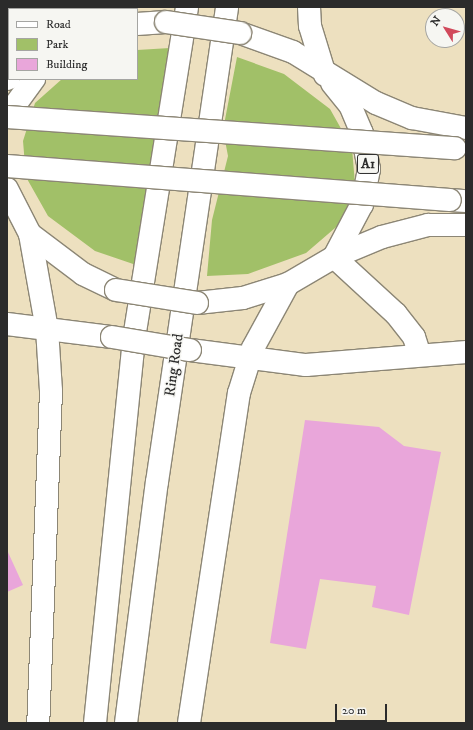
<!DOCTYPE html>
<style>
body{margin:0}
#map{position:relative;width:473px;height:730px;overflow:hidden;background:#ede0bf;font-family:"IM FELL DW Pica",serif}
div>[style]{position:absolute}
.green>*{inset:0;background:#a1c068}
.building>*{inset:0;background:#e9a6da}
.roads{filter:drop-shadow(1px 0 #8c8675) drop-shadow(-1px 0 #8c8675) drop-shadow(0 1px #8c8675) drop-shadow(0 -1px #8c8675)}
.minor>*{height:22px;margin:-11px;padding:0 11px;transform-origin:11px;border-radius:11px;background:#fff}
.major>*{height:22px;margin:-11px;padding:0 11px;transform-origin:11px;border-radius:11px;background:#fff}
.highway>*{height:22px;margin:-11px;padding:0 11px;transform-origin:11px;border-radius:11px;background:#fff}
.bridges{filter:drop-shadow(1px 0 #8c8675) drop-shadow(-1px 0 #8c8675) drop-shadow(0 1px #8c8675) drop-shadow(0 -1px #8c8675)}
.minor-bridge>*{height:22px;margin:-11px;padding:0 11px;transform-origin:11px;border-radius:11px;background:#fff}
.major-bridge>*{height:22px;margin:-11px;padding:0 11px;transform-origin:11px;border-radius:11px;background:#fff}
span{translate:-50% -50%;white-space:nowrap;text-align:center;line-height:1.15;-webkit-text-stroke:3px #f6f6f2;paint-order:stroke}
.shield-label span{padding:1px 3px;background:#f6f6f2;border:1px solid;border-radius:3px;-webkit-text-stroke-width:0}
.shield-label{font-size:14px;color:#2b2b2b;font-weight:700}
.street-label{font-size:15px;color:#2b2b2b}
.frame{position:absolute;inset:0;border:8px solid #2b2b2b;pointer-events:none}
.legend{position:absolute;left:8px;top:8px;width:130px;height:72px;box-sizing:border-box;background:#f6f6f2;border:1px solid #a5a5a2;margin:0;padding:5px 7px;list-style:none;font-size:12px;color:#2b2b2b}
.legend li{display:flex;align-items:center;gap:8px;height:20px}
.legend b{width:20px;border:1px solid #a5a5a2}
.north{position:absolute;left:425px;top:8px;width:40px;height:40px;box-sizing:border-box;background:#f6f6f2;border:1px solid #a5a5a2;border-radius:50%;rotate:307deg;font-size:11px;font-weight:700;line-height:16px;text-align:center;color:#2b2b2b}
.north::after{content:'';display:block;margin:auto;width:14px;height:18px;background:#d1495b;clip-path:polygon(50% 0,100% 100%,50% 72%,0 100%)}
.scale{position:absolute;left:335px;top:704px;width:52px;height:18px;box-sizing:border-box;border:2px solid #2b2b2b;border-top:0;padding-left:5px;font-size:12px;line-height:14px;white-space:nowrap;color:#2b2b2b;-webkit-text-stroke:3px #f6f6f2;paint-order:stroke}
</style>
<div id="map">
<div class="green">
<i style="clip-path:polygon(170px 48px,150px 169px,142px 267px,95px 251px,48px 216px,26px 177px,23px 141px,35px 103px,62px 79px,137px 79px,137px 50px)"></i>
<i style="clip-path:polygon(237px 57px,284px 74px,330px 109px,352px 148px,355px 184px,342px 222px,306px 253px,248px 274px,207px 276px,212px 220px,228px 156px,223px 130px)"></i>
</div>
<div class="building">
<i style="clip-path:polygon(305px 420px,379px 427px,404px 446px,441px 452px,409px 615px,372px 607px,376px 586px,320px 579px,306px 649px,270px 643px)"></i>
<i style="clip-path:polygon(7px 550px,23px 585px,7px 592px)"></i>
</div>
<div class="roads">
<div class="minor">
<i style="left:334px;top:257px;width:84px;rotate:42.6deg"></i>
<i style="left:396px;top:314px;width:29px;rotate:52deg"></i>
<i style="left:414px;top:337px;width:19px;rotate:72deg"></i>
<i style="left:7px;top:324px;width:106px;rotate:7.1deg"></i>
<i style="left:190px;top:350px;width:117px;rotate:7.4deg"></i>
<i style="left:306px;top:365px;width:161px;rotate:-4.6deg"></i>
</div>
<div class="major">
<i style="left:137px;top:24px;width:29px;rotate:-4deg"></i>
<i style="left:240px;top:33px;width:56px;rotate:19.7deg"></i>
<i style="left:293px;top:52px;width:97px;rotate:31.6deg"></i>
<i style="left:376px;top:103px;width:39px;rotate:23deg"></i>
<i style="left:412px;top:118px;width:55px;rotate:10.5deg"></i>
<i style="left:7px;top:79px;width:2px;rotate:-27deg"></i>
<i style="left:332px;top:83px;width:28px;rotate:51deg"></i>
<i style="left:350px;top:105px;width:30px;rotate:67deg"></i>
<i style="left:362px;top:133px;width:37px;rotate:79deg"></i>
<i style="left:369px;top:169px;width:36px;rotate:101deg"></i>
<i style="left:362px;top:204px;width:60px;rotate:117.8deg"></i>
<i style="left:7px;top:116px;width:46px;rotate:-53.9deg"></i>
<i style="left:7px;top:189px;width:51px;rotate:62.9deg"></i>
<i style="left:30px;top:234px;width:66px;rotate:37deg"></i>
<i style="left:83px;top:274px;width:37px;rotate:26deg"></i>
<i style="left:450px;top:200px;width:16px;rotate:4deg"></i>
<i style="left:197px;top:303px;width:46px;rotate:-6.2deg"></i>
<i style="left:243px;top:298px;width:47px;rotate:-17.3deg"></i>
<i style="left:288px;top:284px;width:53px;rotate:-30.4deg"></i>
<i style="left:334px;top:257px;width:52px;rotate:-22.6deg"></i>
<i style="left:382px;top:237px;width:48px;rotate:-14.6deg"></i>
<i style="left:428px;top:225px;width:38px"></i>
</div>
<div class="highway">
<i style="left:309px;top:7px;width:19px;rotate:87deg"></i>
<i style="left:310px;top:26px;width:51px;rotate:73deg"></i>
<i style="left:92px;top:9px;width:2px;rotate:-63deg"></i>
<i style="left:30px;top:234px;width:97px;rotate:79.9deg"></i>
<i style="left:47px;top:329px;width:62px;rotate:86.3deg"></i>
<i style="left:51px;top:391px;width:332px;rotate:92.2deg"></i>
<i style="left:95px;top:723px;width:393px;rotate:-84.2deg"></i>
<i style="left:135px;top:332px;width:329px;rotate:-80.9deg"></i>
<i style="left:126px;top:723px;width:243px;rotate:-82.7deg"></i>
<i style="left:157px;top:482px;width:480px;rotate:-81.6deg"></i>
<i style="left:189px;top:723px;width:334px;rotate:-81.4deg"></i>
<i style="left:239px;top:393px;width:47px;rotate:-72.7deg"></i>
<i style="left:253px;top:348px;width:73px;rotate:-61.3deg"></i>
</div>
</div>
<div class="bridges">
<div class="minor-bridge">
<i style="left:112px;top:337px;width:79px;rotate:9.5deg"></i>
</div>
<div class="major-bridge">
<i style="left:166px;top:22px;width:75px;rotate:8.5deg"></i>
<i style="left:7px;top:117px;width:449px;rotate:4deg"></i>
<i style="left:7px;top:166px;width:444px;rotate:4.4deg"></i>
<i style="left:116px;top:290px;width:82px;rotate:9.1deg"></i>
</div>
</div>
<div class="shield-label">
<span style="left:368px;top:164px">A1</span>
</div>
<div class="street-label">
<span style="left:174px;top:365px;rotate:-82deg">Ring Road</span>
</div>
<div class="frame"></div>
<ul class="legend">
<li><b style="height:5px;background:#fff"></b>Road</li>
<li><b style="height:11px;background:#a1c068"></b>Park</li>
<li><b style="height:11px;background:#e9a6da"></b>Building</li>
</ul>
<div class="north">N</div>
<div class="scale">20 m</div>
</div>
